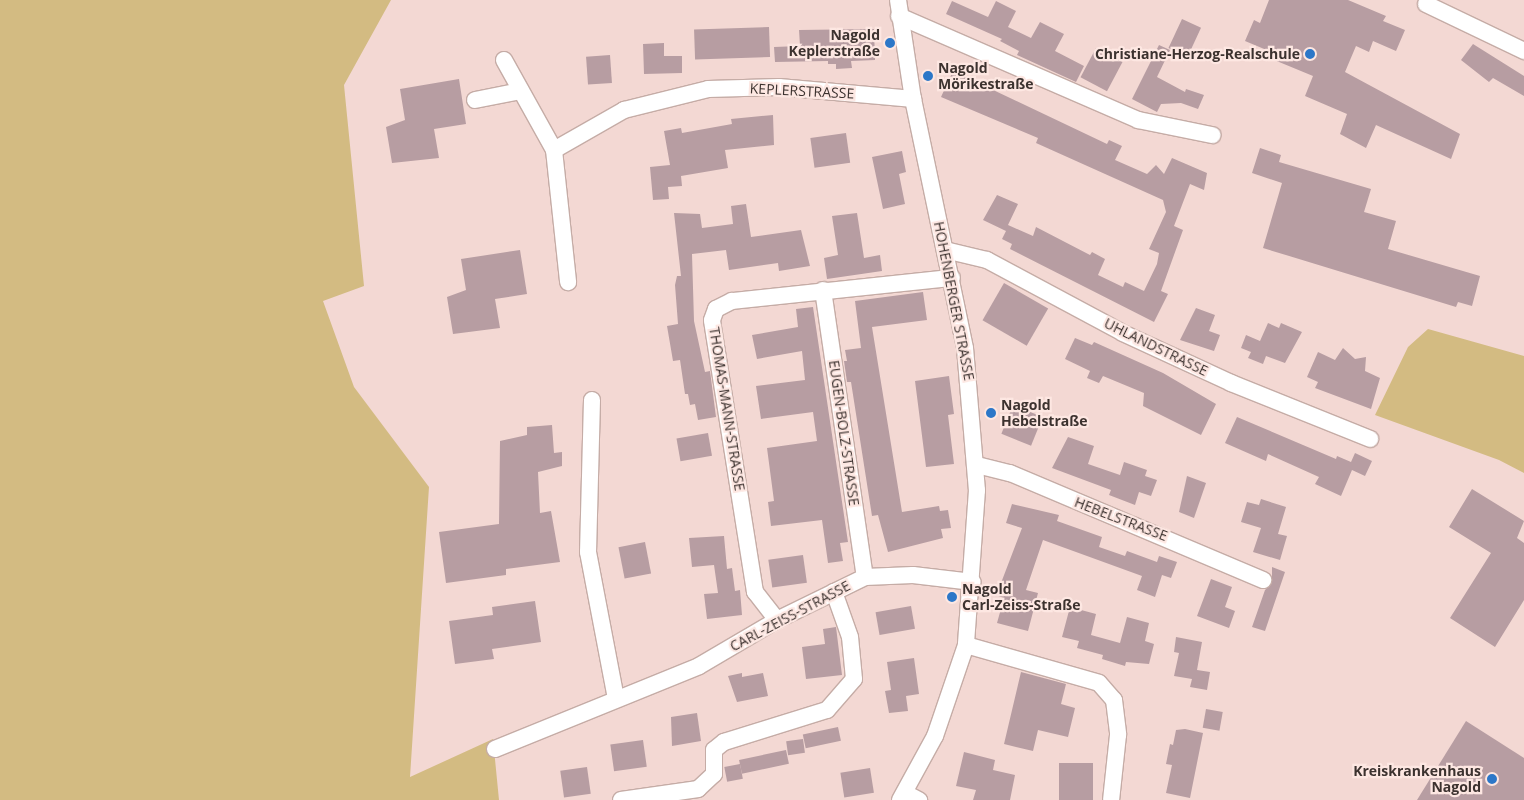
<!DOCTYPE html>
<meta charset="utf-8">
<style>
body{margin:0}
#map{position:relative;width:1524px;height:800px;overflow:hidden;background:#f3d8d3;font-family:"Open Sans",sans-serif}
div>[style]{position:absolute}
.green>*{inset:0;background:#d3bb82}
.building>*{inset:0;background:#b79da2;transform-origin:0 0}
.roads{filter:drop-shadow(1px 0 #c5aca6) drop-shadow(-1px 0 #c5aca6) drop-shadow(0 1px #c5aca6) drop-shadow(0 -1px #c5aca6)}
.street>*{height:16px;margin:-8px;padding:0 8px;transform-origin:8px;border-radius:8px;background:#fff}
.dots>*{width:14px;height:14px;translate:-50% -50%;box-sizing:border-box;border:2px solid #fde7e2;border-radius:50%}
span{translate:-50% -50%;white-space:nowrap;text-align:center;line-height:1.15;-webkit-text-stroke:4.5px #fde7e2;paint-order:stroke}
.poi-label{font-size:14px;color:#3c322f;font-weight:700}
.right{translate:-100% -50%;text-align:right}
.left{translate:0 -50%;text-align:left}
.street-label{font-size:14px;color:#3c322f}
</style>
<div id="map">
<div class="green">
<i style="clip-path:polygon(0 0,391px 0,344px 85px,364px 286px,323px 301px,354px 387px,429px 487px,410px 777px,493px 739px,499px 800px,0 800px)"></i>
<i style="clip-path:polygon(1428px 329px,1524px 356px,1524px 473px,1499px 460px,1375px 415px,1408px 347px)"></i>
</div>
<div class="building">
<i style="clip-path:polygon(1269px 0,1348px 0,1386px 16px,1383px 21px,1405px 30px,1396px 51px,1373px 41px,1369px 52px,1356px 46px,1345px 72px,1460px 134px,1451px 159px,1376px 125px,1366px 148px,1340px 134px,1347px 114px,1305px 96px,1313px 76px,1267px 57px,1269px 51px,1245px 41px,1254px 20px,1260px 23px)"></i>
<i style="clip-path:polygon(952px 1px,988px 17px,996px 1px,1016px 11px,1008px 27px,1031px 38px,1040px 22px,1064px 34px,1055px 51px,1084px 66px,1076px 82px,1017px 55px,1019px 51px,1000px 41px,1002px 39px,946px 14px)"></i>
<i style="left:1182px;top:19px;width:21px;height:32px;rotate:25deg"></i>
<i style="left:769px;top:27px;width:30px;height:75px;rotate:88deg"></i>
<i style="clip-path:polygon(874px 29px,875px 60px,851px 61px,852px 68px,836px 69px,836px 64px,828px 64px,828px 61px,775px 62px,774px 47px,800px 46px,799px 30px)"></i>
<i style="clip-path:polygon(664px 43px,664px 56px,682px 56px,682px 73px,644px 74px,643px 44px)"></i>
<i style="clip-path:polygon(1473px 44px,1524px 76px,1524px 96px,1493px 78px,1489px 82px,1461px 60px)"></i>
<i style="clip-path:polygon(1159px 45px,1170px 50px,1157px 77px,1185px 92px,1186px 89px,1204px 95px,1198px 109px,1181px 103px,1161px 104px,1157px 112px,1132px 99px)"></i>
<i style="left:1096px;top:48px;width:30px;height:33px;rotate:28deg"></i>
<i style="left:610px;top:55px;width:28px;height:24px;rotate:86deg"></i>
<i style="clip-path:polygon(953px 71px,1107px 144px,1109px 140px,1122px 146px,1115px 160px,1147px 174px,1156px 165px,1164px 174px,1172px 158px,1207px 173px,1204px 190px,1190px 184px,1174px 226px,1183px 230px,1161px 291px,1168px 294px,1154px 322px,1010px 249px,1012px 244px,1002px 239px,1006px 231px,983px 220px,997px 195px,1018px 204px,1008px 225px,1033px 236px,1036px 227px,1090px 255px,1092px 252px,1105px 259px,1098px 275px,1123px 287px,1125px 282px,1144px 291px,1157px 264px,1159px 253px,1149px 249px,1166px 212px,1163px 200px,1036px 143px,1038px 138px,941px 97px)"></i>
<i style="clip-path:polygon(459px 79px,466px 124px,434px 129px,439px 158px,392px 163px,386px 127px,405px 120px,400px 89px)"></i>
<i style="clip-path:polygon(773px 115px,774px 145px,725px 150px,728px 168px,681px 176px,682px 186px,668px 187px,669px 199px,653px 200px,650px 167px,670px 165px,664px 131px,681px 128px,682px 133px,732px 124px,731px 119px)"></i>
<i style="left:846px;top:133px;width:30px;height:36px;rotate:82deg"></i>
<i style="clip-path:polygon(1260px 148px,1281px 155px,1279px 162px,1371px 189px,1364px 212px,1396px 221px,1388px 249px,1480px 276px,1472px 306px,1458px 302px,1456px 307px,1263px 248px,1282px 183px,1252px 173px)"></i>
<i style="clip-path:polygon(902px 151px,906px 172px,899px 174px,905px 204px,883px 209px,872px 157px)"></i>
<i style="clip-path:polygon(746px 204px,751px 237px,801px 230px,810px 266px,779px 271px,778px 263px,729px 270px,726px 250px,692px 254px,694px 321px,705px 372px,710px 371px,716px 417px,698px 420px,695px 404px,690px 405px,688px 394px,685px 394px,680px 360px,673px 361px,667px 326px,678px 324px,675px 285px,677px 276px,681px 276px,674px 213px,700px 214px,702px 228px,733px 224px,731px 206px)"></i>
<i style="clip-path:polygon(857px 213px,864px 258px,880px 255px,882px 271px,827px 279px,824px 258px,838px 255px,832px 216px)"></i>
<i style="clip-path:polygon(520px 250px,527px 294px,495px 299px,500px 328px,453px 334px,447px 297px,466px 290px,461px 259px)"></i>
<i style="left:1004px;top:283px;width:51px;height:43px;rotate:30deg"></i>
<i style="clip-path:polygon(923px 292px,927px 320px,872px 327px,902px 512px,939px 506px,940px 511px,948px 510px,951px 528px,941px 529px,943px 538px,888px 552px,878px 515px,872px 516px,851px 382px,847px 382px,844px 361px,847px 361px,845px 350px,861px 348px,855px 301px)"></i>
<i style="clip-path:polygon(813px 307px,848px 542px,840px 543px,843px 561px,828px 563px,822px 520px,771px 526px,768px 502px,774px 501px,767px 448px,817px 441px,813px 412px,761px 419px,756px 386px,805px 380px,802px 351px,757px 359px,752px 335px,798px 327px,796px 309px)"></i>
<i style="clip-path:polygon(1196px 308px,1215px 315px,1209px 331px,1220px 335px,1214px 351px,1180px 340px)"></i>
<i style="clip-path:polygon(1268px 323px,1279px 328px,1281px 323px,1302px 332px,1285px 363px,1266px 356px,1263px 364px,1248px 358px,1251px 352px,1241px 348px,1246px 335px,1260px 341px)"></i>
<i style="clip-path:polygon(1075px 338px,1092px 345px,1094px 342px,1163px 373px,1216px 404px,1201px 435px,1143px 406px,1144px 393px,1103px 376px,1099px 383px,1087px 378px,1090px 371px,1065px 359px)"></i>
<i style="clip-path:polygon(1343px 348px,1355px 359px,1366px 357px,1365px 371px,1380px 378px,1371px 409px,1315px 388px,1318px 382px,1307px 377px,1318px 352px,1335px 360px)"></i>
<i style="clip-path:polygon(949px 376px,954px 414px,948px 415px,954px 464px,926px 467px,915px 381px)"></i>
<i style="left:1013px;top:405px;width:32px;height:31px;rotate:22deg"></i>
<i style="clip-path:polygon(1237px 417px,1336px 459px,1337px 456px,1351px 462px,1355px 453px,1372px 461px,1365px 476px,1352px 470px,1341px 496px,1315px 484px,1319px 477px,1268px 454px,1266px 461px,1225px 443px)"></i>
<i style="clip-path:polygon(552px 425px,554px 453px,562px 452px,562px 466px,538px 472px,540px 513px,551px 511px,560px 562px,506px 569px,506px 575px,446px 583px,439px 532px,499px 524px,500px 441px,527px 435px,527px 427px)"></i>
<i style="left:708px;top:433px;width:23px;height:32px;rotate:80deg"></i>
<i style="clip-path:polygon(1068px 437px,1094px 446px,1088px 464px,1120px 475px,1124px 462px,1147px 470px,1145px 476px,1157px 480px,1151px 496px,1139px 492px,1135px 505px,1109px 495px,1111px 490px,1052px 468px)"></i>
<i style="clip-path:polygon(1187px 476px,1206px 483px,1194px 518px,1179px 512px)"></i>
<i style="clip-path:polygon(1472px 489px,1524px 521px,1517px 538px,1524px 543px,1524px 600px,1495px 647px,1450px 618px,1491px 553px,1449px 527px)"></i>
<i style="clip-path:polygon(1261px 499px,1286px 507px,1278px 534px,1287px 536px,1280px 560px,1253px 552px,1261px 528px,1241px 522px,1247px 502px,1259px 505px)"></i>
<i style="clip-path:polygon(1012px 504px,1059px 515px,1057px 521px,1102px 537px,1099px 547px,1125px 556px,1127px 551px,1157px 562px,1159px 556px,1177px 562px,1171px 578px,1162px 575px,1155px 597px,1137px 590px,1142px 576px,1043px 540px,1026px 590px,1038px 593px,1028px 631px,997px 623px,1004px 598px,998px 596px,1001px 583px,1022px 528px,1006px 523px)"></i>
<i style="clip-path:polygon(724px 536px,727px 569px,732px 568px,735px 591px,740px 590px,742px 615px,707px 619px,704px 594px,718px 593px,714px 565px,692px 567px,689px 538px)"></i>
<i style="left:645px;top:542px;width:32px;height:27px;rotate:79deg"></i>
<i style="left:803px;top:555px;width:28px;height:35px;rotate:82deg"></i>
<i style="clip-path:polygon(1272px 567px,1285px 572px,1265px 631px,1252px 627px,1265px 590px,1272px 583px)"></i>
<i style="clip-path:polygon(1211px 579px,1232px 587px,1225px 607px,1235px 611px,1229px 628px,1197px 616px)"></i>
<i style="clip-path:polygon(535px 601px,541px 642px,492px 649px,494px 659px,455px 664px,449px 621px,493px 615px,492px 607px)"></i>
<i style="left:911px;top:606px;width:23px;height:36px;rotate:80deg"></i>
<i style="clip-path:polygon(1070px 607px,1096px 614px,1091px 635px,1120px 643px,1127px 617px,1149px 623px,1145px 641px,1154px 644px,1149px 664px,1126px 662px,1125px 666px,1102px 659px,1103px 655px,1077px 648px,1079px 641px,1062px 637px)"></i>
<i style="clip-path:polygon(836px 627px,842px 675px,806px 679px,802px 647px,825px 644px,823px 629px)"></i>
<i style="clip-path:polygon(1176px 637px,1202px 642px,1197px 670px,1210px 672px,1207px 690px,1190px 687px,1192px 679px,1174px 676px,1179px 653px,1174px 652px)"></i>
<i style="clip-path:polygon(914px 658px,919px 694px,906px 696px,908px 711px,889px 713px,885px 691px,891px 690px,887px 662px)"></i>
<i style="clip-path:polygon(1021px 672px,1066px 684px,1061px 704px,1075px 708px,1068px 737px,1038px 730px,1033px 751px,1004px 744px)"></i>
<i style="clip-path:polygon(742px 673px,742px 677px,763px 673px,768px 696px,737px 702px,728px 676px)"></i>
<i style="left:1206px;top:709px;width:17px;height:19px;rotate:10deg"></i>
<i style="clip-path:polygon(697px 713px,701px 741px,672px 746px,671px 717px)"></i>
<i style="clip-path:polygon(1466px 721px,1524px 758px,1524px 800px,1417px 800px)"></i>
<i style="left:838px;top:727px;width:14px;height:36px;rotate:78deg"></i>
<i style="clip-path:polygon(1185px 729px,1203px 733px,1190px 798px,1166px 793px,1172px 765px,1166px 764px,1170px 744px,1173px 745px,1176px 730px)"></i>
<i style="left:803px;top:739px;width:14px;height:17px;rotate:82deg"></i>
<i style="left:643px;top:740px;width:27px;height:33px;rotate:82deg"></i>
<i style="left:786px;top:750px;width:14px;height:48px;rotate:78deg"></i>
<i style="clip-path:polygon(964px 752px,995px 760px,993px 770px,1015px 775px,1010px 800px,973px 800px,976px 790px,956px 786px)"></i>
<i style="left:1059px;top:763px;width:34px;height:37px"></i>
<i style="left:740px;top:764px;width:15px;height:16px;rotate:79deg"></i>
<i style="left:587px;top:767px;width:27px;height:27px;rotate:82deg"></i>
<i style="left:870px;top:768px;width:25px;height:30px;rotate:81deg"></i>
</div>
<div class="roads">
<div class="street">
<i style="left:898px;top:0;width:100px;rotate:81.4deg"></i>
<i style="left:913px;top:99px;width:254px;rotate:78.2deg"></i>
<i style="left:965px;top:348px;width:143px;rotate:85.2deg"></i>
<i style="left:977px;top:490px;width:155px;rotate:94.1deg"></i>
<i style="left:966px;top:645px;width:96px;rotate:108.8deg"></i>
<i style="left:935px;top:736px;width:73px;rotate:118.7deg"></i>
<i style="left:1426px;top:4px;width:109px;rotate:25.6deg"></i>
<i style="left:899px;top:16px;width:261px;rotate:23.5deg"></i>
<i style="left:1138px;top:120px;width:76px;rotate:11.5deg"></i>
<i style="left:504px;top:60px;width:103px;rotate:60.9deg"></i>
<i style="left:554px;top:150px;width:133px;rotate:83.9deg"></i>
<i style="left:475px;top:100px;width:47px;rotate:-11.1deg"></i>
<i style="left:554px;top:150px;width:81px;rotate:-29.7deg"></i>
<i style="left:624px;top:110px;width:87px;rotate:-14deg"></i>
<i style="left:708px;top:89px;width:71px;rotate:-1.6deg"></i>
<i style="left:779px;top:87px;width:135px;rotate:5.1deg"></i>
<i style="left:945px;top:250px;width:43px;rotate:13.4deg"></i>
<i style="left:987px;top:260px;width:154px;rotate:28.2deg"></i>
<i style="left:1123px;top:333px;width:119px;rotate:24.8deg"></i>
<i style="left:1231px;top:383px;width:150px;rotate:21.9deg"></i>
<i style="left:823px;top:290px;width:290px;rotate:81.7deg"></i>
<i style="left:592px;top:400px;width:152px;rotate:91.5deg"></i>
<i style="left:588px;top:552px;width:150px;rotate:79.2deg"></i>
<i style="left:977px;top:465px;width:34px;rotate:14deg"></i>
<i style="left:1010px;top:473px;width:275px;rotate:22.9deg"></i>
<i style="left:777px;top:620px;width:36px;rotate:-128deg"></i>
<i style="left:755px;top:592px;width:275px;rotate:-99deg"></i>
<i style="left:712px;top:320px;width:12px;rotate:-70deg"></i>
<i style="left:716px;top:309px;width:18px;rotate:-27deg"></i>
<i style="left:732px;top:301px;width:221px;rotate:-6deg"></i>
<i style="left:966px;top:645px;width:138px;rotate:15.9deg"></i>
<i style="left:1099px;top:683px;width:23px;rotate:49deg"></i>
<i style="left:1114px;top:700px;width:35px;rotate:83deg"></i>
<i style="left:1118px;top:735px;width:65px;rotate:96.1deg"></i>
<i style="left:495px;top:749px;width:220px;rotate:-22.1deg"></i>
<i style="left:699px;top:666px;width:91px;rotate:-30.5deg"></i>
<i style="left:777px;top:620px;width:98px;rotate:-26deg"></i>
<i style="left:865px;top:577px;width:48px;rotate:-2.4deg"></i>
<i style="left:913px;top:575px;width:60px;rotate:6.7deg"></i>
<i style="left:905px;top:793px;width:16px;rotate:27deg"></i>
<i style="left:621px;top:800px;width:78px;rotate:-8.1deg"></i>
<i style="left:698px;top:789px;width:22px;rotate:-43deg"></i>
<i style="left:714px;top:774px;width:24px;rotate:-90deg"></i>
<i style="left:714px;top:750px;width:13px;rotate:-39deg"></i>
<i style="left:724px;top:742px;width:108px;rotate:-17.3deg"></i>
<i style="left:827px;top:710px;width:41px;rotate:-48.9deg"></i>
<i style="left:854px;top:679px;width:42px;rotate:-95.4deg"></i>
<i style="left:850px;top:637px;width:48px;rotate:-109.6deg"></i>
</div>
</div>
<div class="dots">
<i style="left:890px;top:43px;background:#2c77c8"></i>
<i style="left:1310px;top:54px;background:#2c77c8"></i>
<i style="left:928px;top:76px;background:#2c77c8"></i>
<i style="left:991px;top:413px;background:#2c77c8"></i>
<i style="left:952px;top:597px;background:#2c77c8"></i>
<i style="left:1492px;top:779px;background:#2c77c8"></i>
</div>
<div class="poi-label">
<span class="right" style="left:880px;top:43px">Nagold<br>Keplerstraße</span>
<span class="right" style="left:1300px;top:54px">Christiane-Herzog-Realschule</span>
<span class="left" style="left:938px;top:76px">Nagold<br>Mörikestraße</span>
<span class="left" style="left:1001px;top:413px">Nagold<br>Hebelstraße</span>
<span class="left" style="left:962px;top:597px">Nagold<br>Carl-Zeiss-Straße</span>
<span class="right" style="left:1481px;top:779px">Kreiskrankenhaus<br>Nagold</span>
</div>
<div class="street-label">
<span style="left:802px;top:91px;rotate:3deg">KEPLERSTRASSE</span>
<span style="left:954px;top:301px;rotate:79deg">HOHENBERGER STRASSE</span>
<span style="left:1156px;top:347px;rotate:26deg">UHLANDSTRASSE</span>
<span style="left:727px;top:409px;rotate:81deg">THOMAS-MANN-STRASSE</span>
<span style="left:844px;top:433px;rotate:82deg">EUGEN-BOLZ-STRASSE</span>
<span style="left:1121px;top:519px;rotate:21deg">HEBELSTRASSE</span>
<span style="left:790px;top:616px;rotate:-28deg">CARL-ZEISS-STRASSE</span>
</div>
</div>
